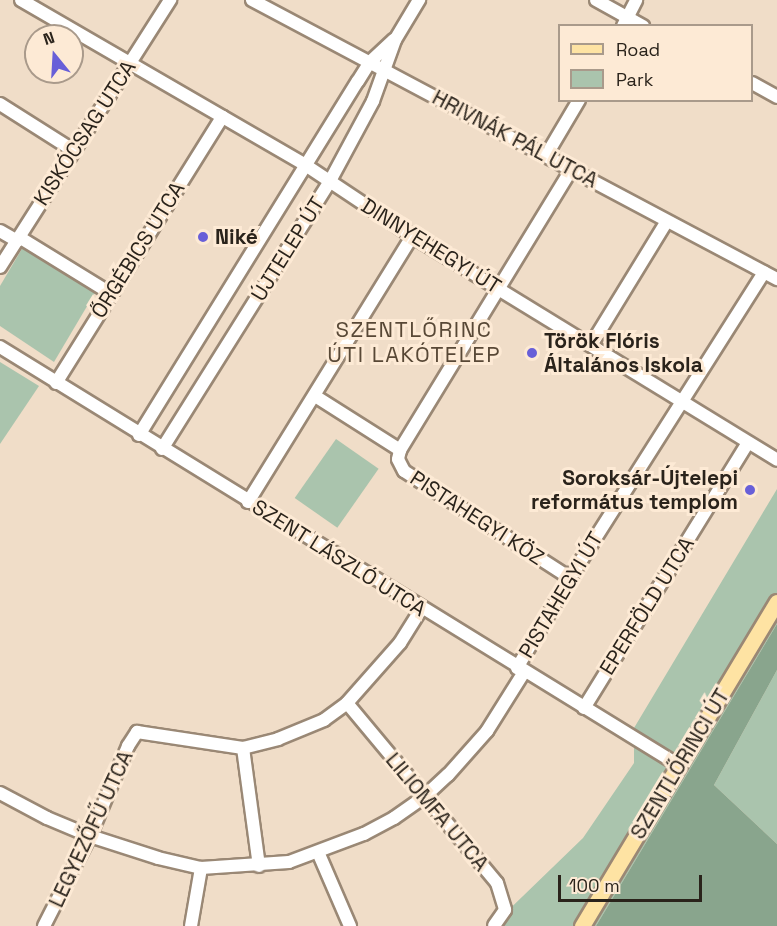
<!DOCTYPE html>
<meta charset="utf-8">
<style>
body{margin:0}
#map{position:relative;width:777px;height:926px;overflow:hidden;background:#f0ddc8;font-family:"Space Grotesk",sans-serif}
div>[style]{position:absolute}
.green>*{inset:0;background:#aac4ad;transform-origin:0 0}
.forest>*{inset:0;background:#89a58d}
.roads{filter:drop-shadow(2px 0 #9a8875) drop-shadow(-2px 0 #9a8875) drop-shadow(0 2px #9a8875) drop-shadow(0 -2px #9a8875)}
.minor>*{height:12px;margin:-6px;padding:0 6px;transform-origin:6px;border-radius:6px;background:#fff}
.major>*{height:15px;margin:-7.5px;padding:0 7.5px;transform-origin:7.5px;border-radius:7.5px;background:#fee3a3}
.dots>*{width:16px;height:16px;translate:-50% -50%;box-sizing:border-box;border:3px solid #fdead5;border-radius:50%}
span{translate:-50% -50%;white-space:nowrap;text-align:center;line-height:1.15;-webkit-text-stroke:6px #fdead5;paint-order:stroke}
.street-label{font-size:21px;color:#2a231b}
.poi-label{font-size:21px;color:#2a231b;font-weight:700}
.left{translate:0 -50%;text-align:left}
.right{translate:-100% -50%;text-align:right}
.neighbourhood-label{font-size:22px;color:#584836;letter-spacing:1.5px}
.legend{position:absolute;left:558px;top:24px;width:195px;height:78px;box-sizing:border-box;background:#fdead5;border:2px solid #a99a8b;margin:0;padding:8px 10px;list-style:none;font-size:18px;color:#2a231b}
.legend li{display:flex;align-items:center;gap:12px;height:30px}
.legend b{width:30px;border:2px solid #a99a8b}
.north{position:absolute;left:24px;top:24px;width:60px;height:60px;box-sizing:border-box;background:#fdead5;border:2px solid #a99a8b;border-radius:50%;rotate:342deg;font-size:16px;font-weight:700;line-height:24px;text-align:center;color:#2a231b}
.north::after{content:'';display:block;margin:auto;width:21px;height:27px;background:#685fd8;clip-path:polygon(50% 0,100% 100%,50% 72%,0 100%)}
.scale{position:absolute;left:558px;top:875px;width:144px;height:27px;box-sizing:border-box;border:3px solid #2a231b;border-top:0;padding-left:8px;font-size:18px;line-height:21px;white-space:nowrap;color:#2a231b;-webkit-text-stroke:4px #fdead5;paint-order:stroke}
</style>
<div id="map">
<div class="green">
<i style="clip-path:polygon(23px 247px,96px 291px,54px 362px,0 326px,0 286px)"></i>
<i style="clip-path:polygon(0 362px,39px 386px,0 444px)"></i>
<i style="left:336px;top:439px;width:52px;height:72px;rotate:35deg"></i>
<i style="clip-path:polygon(777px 489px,777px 624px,596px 926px,492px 926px,583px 838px,634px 763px,634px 728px)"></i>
<i style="clip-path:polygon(777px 670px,777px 844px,714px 785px)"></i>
</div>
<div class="forest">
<i style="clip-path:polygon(777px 624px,777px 670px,714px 785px,777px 844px,777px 926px,596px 926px)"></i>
</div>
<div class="roads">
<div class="minor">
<i style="left:21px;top:0;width:331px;rotate:30.1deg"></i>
<i style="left:307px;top:166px;width:126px;rotate:33.7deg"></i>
<i style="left:412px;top:236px;width:428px;rotate:31.5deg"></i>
<i style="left:252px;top:0;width:595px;rotate:27.99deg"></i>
<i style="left:596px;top:0;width:54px;rotate:29deg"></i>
<i style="left:623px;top:26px;width:29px;rotate:-63deg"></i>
<i style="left:752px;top:83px;width:29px;rotate:29deg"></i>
<i style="left:0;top:104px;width:88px;rotate:32.4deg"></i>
<i style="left:550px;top:149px;width:57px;rotate:-59.4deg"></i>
<i style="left:0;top:231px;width:20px;rotate:30deg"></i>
<i style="left:19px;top:237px;width:107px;rotate:31.6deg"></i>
<i style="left:0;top:267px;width:317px;rotate:-57.5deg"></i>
<i style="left:591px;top:345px;width:145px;rotate:-58.5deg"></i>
<i style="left:0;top:347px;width:799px;rotate:31.64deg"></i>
<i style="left:56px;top:383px;width:314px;rotate:-58deg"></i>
<i style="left:315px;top:396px;width:101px;rotate:32.4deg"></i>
<i style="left:139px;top:435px;width:416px;rotate:-58.3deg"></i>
<i style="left:358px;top:81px;width:22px;rotate:-58deg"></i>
<i style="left:370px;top:62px;width:33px;rotate:-43deg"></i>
<i style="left:162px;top:449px;width:316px;rotate:-57.9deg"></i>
<i style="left:330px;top:181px;width:91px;rotate:-61.7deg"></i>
<i style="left:373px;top:101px;width:65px;rotate:-70.2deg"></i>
<i style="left:395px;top:40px;width:47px;rotate:-59deg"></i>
<i style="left:248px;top:502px;width:312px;rotate:-58.3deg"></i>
<i style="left:570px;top:578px;width:197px;rotate:-147.2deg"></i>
<i style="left:404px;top:471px;width:13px;rotate:-117deg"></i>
<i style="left:398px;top:459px;width:9px;rotate:-77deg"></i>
<i style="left:400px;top:450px;width:328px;rotate:-58.6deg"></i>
<i style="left:517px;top:668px;width:104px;rotate:-59.5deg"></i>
<i style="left:570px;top:578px;width:362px;rotate:-57.6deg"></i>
<i style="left:347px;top:703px;width:234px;rotate:50.2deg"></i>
<i style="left:497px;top:883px;width:28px;rotate:73deg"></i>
<i style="left:505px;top:910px;width:19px;rotate:125deg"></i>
<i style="left:584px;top:708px;width:312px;rotate:-58.3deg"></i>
<i style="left:243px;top:748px;width:119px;rotate:82.3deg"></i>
<i style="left:0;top:793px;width:53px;rotate:28deg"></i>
<i style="left:47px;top:818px;width:47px;rotate:22.7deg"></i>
<i style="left:90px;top:836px;width:71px;rotate:17.9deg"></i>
<i style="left:158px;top:858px;width:44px;rotate:13.1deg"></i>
<i style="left:201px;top:868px;width:88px;rotate:-3.9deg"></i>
<i style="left:289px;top:862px;width:80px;rotate:-20.5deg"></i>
<i style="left:364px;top:834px;width:34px;rotate:-28deg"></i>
<i style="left:394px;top:818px;width:37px;rotate:-35deg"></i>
<i style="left:424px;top:797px;width:33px;rotate:-43deg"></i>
<i style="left:448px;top:775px;width:59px;rotate:-48.4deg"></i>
<i style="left:487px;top:731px;width:70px;rotate:-57.9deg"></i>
<i style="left:318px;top:852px;width:81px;rotate:66.6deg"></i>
<i style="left:44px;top:926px;width:101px;rotate:-62.9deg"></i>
<i style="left:90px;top:836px;width:98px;rotate:-67.1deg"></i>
<i style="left:128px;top:746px;width:17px;rotate:-57deg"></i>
<i style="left:137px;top:732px;width:107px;rotate:8.6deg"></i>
<i style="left:243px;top:748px;width:36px;rotate:-14deg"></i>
<i style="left:278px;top:739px;width:50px;rotate:-22.4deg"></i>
<i style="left:324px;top:720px;width:29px;rotate:-36deg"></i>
<i style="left:347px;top:703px;width:80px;rotate:-48.5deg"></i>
<i style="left:400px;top:643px;width:40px;rotate:-58deg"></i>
<i style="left:191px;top:926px;width:59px;rotate:-80.2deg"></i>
</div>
<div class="major">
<i style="left:582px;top:926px;width:378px;rotate:-59deg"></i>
</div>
</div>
<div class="dots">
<i style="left:203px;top:237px;background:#685fd8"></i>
<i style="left:532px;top:353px;background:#685fd8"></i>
<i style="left:750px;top:490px;background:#685fd8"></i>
</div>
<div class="street-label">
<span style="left:85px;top:133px;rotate:-57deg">KISKÓCSAG UTCA</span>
<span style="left:515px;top:139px;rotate:28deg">HRIVNÁK PÁL UTCA</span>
<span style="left:431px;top:246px;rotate:32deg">DINNYEHEGYI ÚT</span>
<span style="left:288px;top:249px;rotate:-58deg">ÚJTELEP ÚT</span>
<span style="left:138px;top:250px;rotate:-58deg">ŐRGÉBICS UTCA</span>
<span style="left:477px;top:518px;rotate:33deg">PISTAHEGYI KÖZ</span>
<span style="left:339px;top:558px;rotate:32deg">SZENT LÁSZLÓ UTCA</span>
<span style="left:561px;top:595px;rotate:-59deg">PISTAHEGYI ÚT</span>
<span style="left:647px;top:606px;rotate:-58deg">EPERFÖLD UTCA</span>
<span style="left:680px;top:764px;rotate:-59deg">SZENTLŐRINCI ÚT</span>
<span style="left:437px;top:812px;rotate:50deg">LILIOMFA UTCA</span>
<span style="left:91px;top:829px;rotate:-65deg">LEGYEZŐFŰ UTCA</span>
</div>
<div class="poi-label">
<span class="left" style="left:215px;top:237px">Niké</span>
<span class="left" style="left:544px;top:353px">Török Flóris<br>Általános Iskola</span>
<span class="right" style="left:738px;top:490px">Soroksár-Újtelepi<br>református templom</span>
</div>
<div class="neighbourhood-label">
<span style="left:414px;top:342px">SZENTLŐRINC<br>ÚTI LAKÓTELEP</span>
</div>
<ul class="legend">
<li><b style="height:8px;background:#fee3a3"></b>Road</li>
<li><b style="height:16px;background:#aac4ad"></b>Park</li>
</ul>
<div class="north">N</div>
<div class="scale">100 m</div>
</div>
